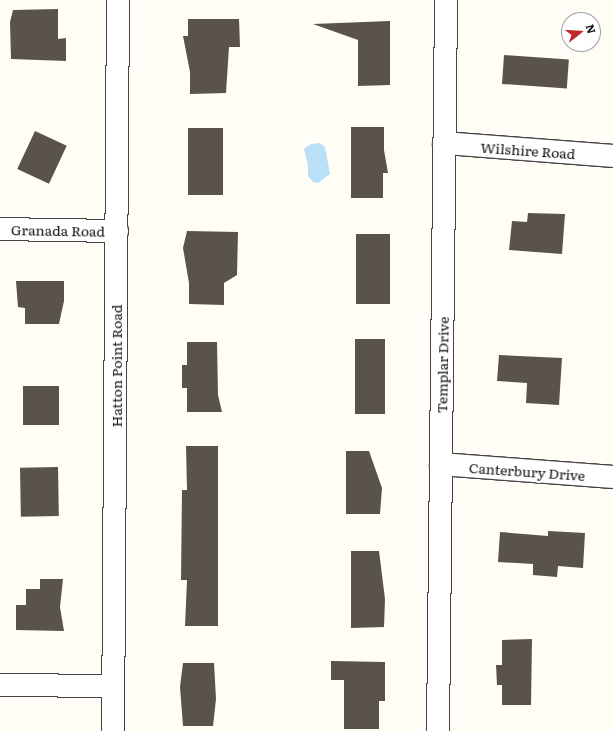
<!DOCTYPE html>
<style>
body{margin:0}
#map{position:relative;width:613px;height:731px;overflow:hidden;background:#fffdf5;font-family:Literata,serif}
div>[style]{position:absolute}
.water>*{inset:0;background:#b9e0f7}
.building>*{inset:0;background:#5a524d;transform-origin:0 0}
.roads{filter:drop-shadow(1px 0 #444) drop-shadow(-1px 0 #444) drop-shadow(0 1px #444) drop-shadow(0 -1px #444)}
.minor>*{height:22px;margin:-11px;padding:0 11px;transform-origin:11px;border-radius:11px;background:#fff}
span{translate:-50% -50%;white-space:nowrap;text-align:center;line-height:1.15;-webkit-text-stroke:4px #fff;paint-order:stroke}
.street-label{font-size:14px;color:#111}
.north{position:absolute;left:561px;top:12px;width:40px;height:40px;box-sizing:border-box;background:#fff;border:1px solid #a0a0a0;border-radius:50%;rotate:73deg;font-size:11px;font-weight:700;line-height:16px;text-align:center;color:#111}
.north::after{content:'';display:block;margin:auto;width:14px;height:18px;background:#c4262e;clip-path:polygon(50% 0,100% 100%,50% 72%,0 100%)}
</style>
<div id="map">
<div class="water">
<i style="clip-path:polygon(320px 143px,325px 147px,330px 174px,318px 183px,313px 182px,308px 176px,308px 166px,304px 149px,311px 144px)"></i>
</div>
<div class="building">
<i style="clip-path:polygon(58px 9px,58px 39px,66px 38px,66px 61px,11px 59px,10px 22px,13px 10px)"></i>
<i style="clip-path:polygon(188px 19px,239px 19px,240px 47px,229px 47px,226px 93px,190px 94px,190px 72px,183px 36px,188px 36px)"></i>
<i style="clip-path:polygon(390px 21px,390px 85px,358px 86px,358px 40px,313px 24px)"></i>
<i style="left:504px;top:55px;width:65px;height:29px;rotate:4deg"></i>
<i style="clip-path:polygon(351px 127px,384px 127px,384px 150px,388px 173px,383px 173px,383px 198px,351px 198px)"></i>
<i style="left:188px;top:128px;width:35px;height:67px"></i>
<i style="left:35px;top:131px;width:35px;height:42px;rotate:25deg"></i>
<i style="clip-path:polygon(528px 213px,565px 214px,562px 254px,509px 250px,512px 221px,527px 222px)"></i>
<i style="clip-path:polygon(187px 231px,238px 232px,237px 275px,224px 283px,224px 305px,189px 304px,189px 283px,183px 248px)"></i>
<i style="left:356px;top:234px;width:34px;height:70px"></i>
<i style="clip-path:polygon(16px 281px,64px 281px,64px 301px,59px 324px,25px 324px,25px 308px,18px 307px)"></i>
<i style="left:355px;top:339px;width:30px;height:75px"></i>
<i style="clip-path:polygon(187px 342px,217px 342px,218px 395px,222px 412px,187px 412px,187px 388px,182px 388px,182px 365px,187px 365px)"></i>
<i style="clip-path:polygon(499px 355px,562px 358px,559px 405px,526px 403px,527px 383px,497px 381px)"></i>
<i style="left:23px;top:386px;width:36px;height:39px"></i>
<i style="clip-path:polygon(186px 446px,218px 446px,218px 626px,185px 626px,187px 580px,181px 580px,182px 490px,187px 490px)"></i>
<i style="clip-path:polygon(346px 451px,369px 451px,382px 488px,380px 514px,346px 514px)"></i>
<i style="left:58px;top:467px;width:49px;height:38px;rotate:89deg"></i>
<i style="clip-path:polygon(548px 531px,585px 533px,583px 568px,558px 566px,557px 577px,533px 575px,533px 564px,498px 562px,500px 532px,548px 536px)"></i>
<i style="clip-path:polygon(351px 551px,379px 551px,385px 599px,384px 627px,351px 628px)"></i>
<i style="clip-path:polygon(40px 579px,63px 579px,60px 607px,64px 631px,16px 630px,16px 605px,26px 605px,26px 589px,40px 589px)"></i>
<i style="clip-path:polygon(532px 639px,531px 705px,502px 705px,502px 685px,497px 685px,496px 665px,502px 665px,502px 640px)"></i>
<i style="clip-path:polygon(331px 661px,385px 662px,385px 701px,379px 701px,379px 729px,344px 729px,344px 680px,331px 680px)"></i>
<i style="clip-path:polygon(183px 663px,214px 663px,216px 699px,213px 726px,183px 726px,180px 687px)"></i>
</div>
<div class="roads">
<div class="minor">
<i style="left:444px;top:143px;width:169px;rotate:4.4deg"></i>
<i style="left:0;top:229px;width:117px;rotate:1deg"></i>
<i style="left:441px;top:464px;width:172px;rotate:4.3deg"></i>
<i style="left:0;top:685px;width:113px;rotate:0.5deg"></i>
<i style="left:113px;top:731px;width:731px;rotate:-89.61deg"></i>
<i style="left:438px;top:731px;width:731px;rotate:-89.37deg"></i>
</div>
</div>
<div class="street-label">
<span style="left:528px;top:150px;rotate:4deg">Wilshire Road</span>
<span style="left:58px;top:230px;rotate:1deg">Granada Road</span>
<span style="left:442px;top:365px;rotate:-89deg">Templar Drive</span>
<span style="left:116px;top:366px;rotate:-90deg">Hatton Point Road</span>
<span style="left:527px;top:471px;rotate:4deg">Canterbury Drive</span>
</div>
<div class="north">N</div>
</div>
